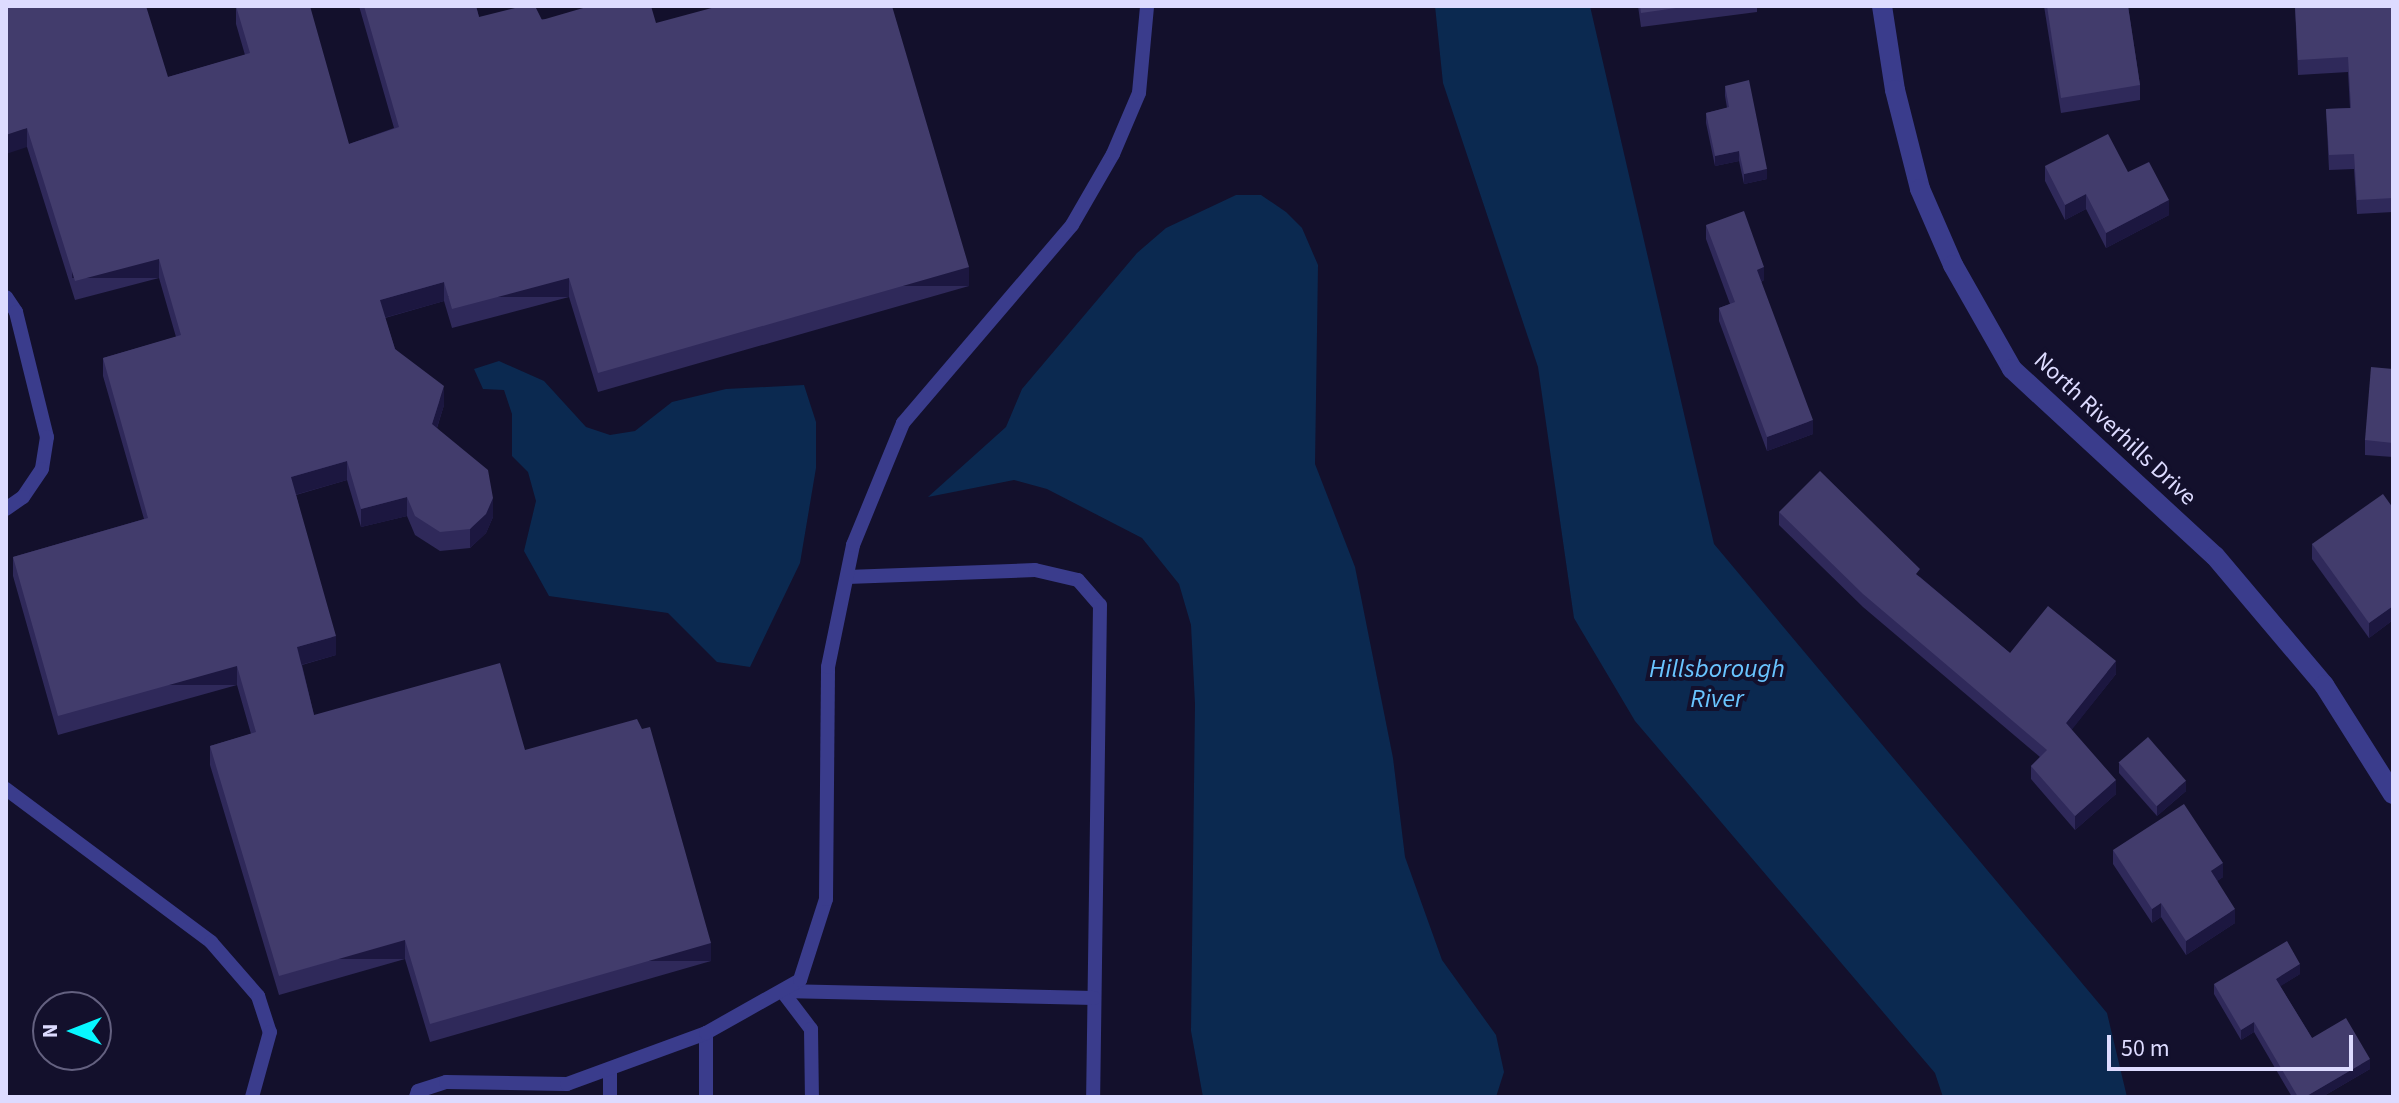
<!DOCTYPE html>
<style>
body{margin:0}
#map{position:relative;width:2399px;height:1103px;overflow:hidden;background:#13102c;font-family:"Source Sans 3",sans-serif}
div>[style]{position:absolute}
.water>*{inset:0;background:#0b2950}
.service>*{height:14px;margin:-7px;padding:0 7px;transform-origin:7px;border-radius:7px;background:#3a3c8c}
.minor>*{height:20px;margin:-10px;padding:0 10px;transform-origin:10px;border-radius:10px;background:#3a3c8c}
.wall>*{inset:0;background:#2f295a}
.shaded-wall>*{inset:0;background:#1c1740;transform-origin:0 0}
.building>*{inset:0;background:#423c6c;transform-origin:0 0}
span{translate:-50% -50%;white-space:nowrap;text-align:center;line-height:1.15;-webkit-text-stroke:8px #13102c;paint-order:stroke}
.street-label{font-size:24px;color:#dddbff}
.water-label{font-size:26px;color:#69c4ff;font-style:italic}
.frame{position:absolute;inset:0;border:8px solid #dddbff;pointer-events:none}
.north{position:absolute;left:32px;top:991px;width:80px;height:80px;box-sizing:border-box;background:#13102c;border:2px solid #646180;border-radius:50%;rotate:270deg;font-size:22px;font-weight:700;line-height:32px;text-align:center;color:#dddbff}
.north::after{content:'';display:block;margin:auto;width:28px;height:36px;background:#07f7ff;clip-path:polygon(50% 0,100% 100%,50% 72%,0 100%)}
.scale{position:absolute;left:2107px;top:1035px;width:246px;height:36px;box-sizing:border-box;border:4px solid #dddbff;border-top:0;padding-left:10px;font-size:24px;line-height:28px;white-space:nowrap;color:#dddbff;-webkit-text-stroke:6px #13102c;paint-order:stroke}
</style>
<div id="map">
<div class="water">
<i style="clip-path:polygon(1435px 6px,1590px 6px,1714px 544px,2107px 1013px,2127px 1097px,1943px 1097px,1935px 1073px,1635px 721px,1574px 618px,1538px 367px,1443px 83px)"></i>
<i style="clip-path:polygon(1236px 195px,1261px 195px,1286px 212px,1302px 228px,1318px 265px,1315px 464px,1355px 567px,1393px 758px,1405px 857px,1442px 960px,1496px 1035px,1504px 1072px,1496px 1097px,1203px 1097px,1191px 1031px,1195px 704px,1191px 625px,1179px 584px,1142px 538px,1047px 489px,1014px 480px,928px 497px,1006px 427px,1022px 389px,1137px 253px,1166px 228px)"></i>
<i style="clip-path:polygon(499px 361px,544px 381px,586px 427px,610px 435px,635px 431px,672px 402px,726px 389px,804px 385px,816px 422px,816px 468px,800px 563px,750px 667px,717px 662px,668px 613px,549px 596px,524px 551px,536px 501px,528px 472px,512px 456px,512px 414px,504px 390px,483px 389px,474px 369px)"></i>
</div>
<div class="service">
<i style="left:6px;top:297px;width:18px;rotate:56deg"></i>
<i style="left:16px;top:312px;width:129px;rotate:76.1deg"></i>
<i style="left:47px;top:437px;width:32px;rotate:99deg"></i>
<i style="left:42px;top:469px;width:34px;rotate:124deg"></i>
<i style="left:23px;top:497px;width:21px;rotate:145deg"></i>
<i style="left:847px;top:577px;width:188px;rotate:-2.1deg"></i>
<i style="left:1035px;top:570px;width:44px;rotate:13.1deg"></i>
<i style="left:1078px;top:580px;width:33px;rotate:49deg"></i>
<i style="left:1100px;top:605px;width:492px;rotate:90.8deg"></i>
<i style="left:6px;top:789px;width:256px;rotate:36.7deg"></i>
<i style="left:211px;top:942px;width:72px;rotate:49deg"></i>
<i style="left:258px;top:996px;width:38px;rotate:72deg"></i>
<i style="left:270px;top:1032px;width:67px;rotate:105.5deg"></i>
<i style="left:782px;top:991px;width:312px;rotate:1.3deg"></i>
<i style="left:782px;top:991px;width:48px;rotate:52.7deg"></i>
<i style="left:811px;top:1029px;width:68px;rotate:89.2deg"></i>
<i style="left:706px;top:1033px;width:64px;rotate:90deg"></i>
<i style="left:610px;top:1069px;width:28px;rotate:90deg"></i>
<i style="left:416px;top:1097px;width:6px;rotate:-72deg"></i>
<i style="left:418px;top:1091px;width:29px;rotate:-18deg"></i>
<i style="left:446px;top:1082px;width:121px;rotate:0.9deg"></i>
<i style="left:567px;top:1084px;width:148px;rotate:-20.1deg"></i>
<i style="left:706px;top:1033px;width:108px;rotate:-29.4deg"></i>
<i style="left:800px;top:980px;width:85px;rotate:-72.2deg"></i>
<i style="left:826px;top:899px;width:232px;rotate:-89.5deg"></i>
<i style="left:828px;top:667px;width:125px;rotate:-78.4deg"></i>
<i style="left:853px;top:545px;width:132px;rotate:-67.7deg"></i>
<i style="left:903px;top:423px;width:260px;rotate:-49.5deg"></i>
<i style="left:1072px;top:225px;width:82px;rotate:-60deg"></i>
<i style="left:1113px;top:154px;width:66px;rotate:-66.9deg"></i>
<i style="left:1139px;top:93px;width:87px;rotate:-84.7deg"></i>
</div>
<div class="minor">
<i style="left:1882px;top:6px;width:85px;rotate:81.2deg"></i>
<i style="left:1895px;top:90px;width:102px;rotate:75.8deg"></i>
<i style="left:1920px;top:189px;width:83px;rotate:66.5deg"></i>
<i style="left:1953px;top:265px;width:120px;rotate:60.4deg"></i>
<i style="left:2012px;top:369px;width:276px;rotate:42.7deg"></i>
<i style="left:2215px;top:556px;width:169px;rotate:49.8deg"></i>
<i style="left:2324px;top:685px;width:129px;rotate:57.7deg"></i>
</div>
<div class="wall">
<i style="clip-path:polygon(6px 6px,168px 77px,245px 55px,236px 24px,236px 6px,349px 144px,394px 128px,359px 6px,476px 6px,479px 17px,656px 23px,969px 286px,598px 392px,569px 297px,452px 328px,444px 301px,385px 318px,395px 349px,444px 405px,437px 428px,493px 517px,486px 533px,470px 548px,440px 551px,415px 535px,407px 516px,361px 527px,347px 480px,296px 495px,336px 655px,302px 665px,314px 715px,525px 750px,711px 961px,430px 1042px,405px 959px,279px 995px,210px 765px,210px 746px,251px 734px,237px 685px,58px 735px,13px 576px,13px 557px,144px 519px,103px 376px,103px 358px,176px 337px,159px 278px,75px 300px,27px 147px)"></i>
<i style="clip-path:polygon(1638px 6px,1757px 6px,1757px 12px,1641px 27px)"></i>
<i style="clip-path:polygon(2044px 6px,2128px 6px,2140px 85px,2140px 100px,2061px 113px)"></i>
<i style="clip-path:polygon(2295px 6px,2393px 6px,2393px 212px,2357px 214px,2354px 169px,2329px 170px,2326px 109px,2350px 108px,2348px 72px,2298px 75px)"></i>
<i style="clip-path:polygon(1725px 86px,1767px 179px,1744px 184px,1739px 161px,1715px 166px,1706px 123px,1706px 113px,1727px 108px,1725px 96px)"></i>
<i style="clip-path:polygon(2045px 166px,2128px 172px,2169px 215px,2106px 248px,2086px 209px,2065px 220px,2045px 181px)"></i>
<i style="clip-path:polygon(1706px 225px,1764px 280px,1761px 282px,1813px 434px,1767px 451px,1719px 321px,1719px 308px,1730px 304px,1706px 239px)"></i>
<i style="clip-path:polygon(2393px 369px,2393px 457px,2365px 455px,2365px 440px)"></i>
<i style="clip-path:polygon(2393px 508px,2393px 620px,2369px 638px,2312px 559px,2312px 544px)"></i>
<i style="clip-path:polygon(1779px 512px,1920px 577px,2010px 653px,2116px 674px,2071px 730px,2116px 794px,2075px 830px,2031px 779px,2031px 766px,2040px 757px,1863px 607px,1779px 525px)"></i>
<i style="clip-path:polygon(2119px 763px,2186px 791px,2157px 816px,2119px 773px)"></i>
<i style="clip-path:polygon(2113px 850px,2223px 877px,2217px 881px,2235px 923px,2186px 955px,2161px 917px,2152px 923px,2113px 864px)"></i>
<i style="clip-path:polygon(2300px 974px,2280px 986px,2312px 1038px,2370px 1069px,2322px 1097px,2292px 1097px,2254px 1032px,2241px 1040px,2214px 994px,2214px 984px)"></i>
</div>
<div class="shaded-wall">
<i style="clip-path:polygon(27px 128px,27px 147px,6px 154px,6px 135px)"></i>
<i style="clip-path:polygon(1739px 151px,1739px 161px,1715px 166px,1715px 156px)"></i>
<i style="clip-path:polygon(1767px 169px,1767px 179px,1744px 184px,1744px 174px)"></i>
<i style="clip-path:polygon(2086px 194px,2086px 209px,2065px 220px,2065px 205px)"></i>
<i style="clip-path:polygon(2169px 200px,2169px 215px,2106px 248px,2106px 233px)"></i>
<i style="left:159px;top:259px;width:19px;height:87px;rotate:90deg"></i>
<i style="left:969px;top:267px;width:19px;height:386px;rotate:90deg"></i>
<i style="clip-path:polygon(1764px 267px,1764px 280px,1757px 283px,1757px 270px)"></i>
<i style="left:569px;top:278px;width:19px;height:121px;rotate:90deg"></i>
<i style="clip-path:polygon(444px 282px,444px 301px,380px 319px,380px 300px)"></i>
<i style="clip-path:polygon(444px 386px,444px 405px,432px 443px,432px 424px)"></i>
<i style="clip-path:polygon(1813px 420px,1813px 434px,1767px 451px,1767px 437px)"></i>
<i style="clip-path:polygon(347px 461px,347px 480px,291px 496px,291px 477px)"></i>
<i style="clip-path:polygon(407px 497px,407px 516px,361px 527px,361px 509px)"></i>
<i style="clip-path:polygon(493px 498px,493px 517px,486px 533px,470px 548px,470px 529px)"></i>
<i style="clip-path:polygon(2393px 606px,2393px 620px,2369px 638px,2369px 623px)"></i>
<i style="clip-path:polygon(336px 636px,336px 655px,297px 666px,297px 647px)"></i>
<i style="clip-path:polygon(2116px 661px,2116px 674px,2066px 737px,2066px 723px)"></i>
<i style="left:237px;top:666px;width:19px;height:186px;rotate:90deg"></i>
<i style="clip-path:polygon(2116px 780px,2116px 794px,2075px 830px,2075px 816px)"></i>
<i style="clip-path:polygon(2186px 781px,2186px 791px,2157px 816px,2157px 806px)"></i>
<i style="clip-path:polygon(2223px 863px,2223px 877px,2211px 885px,2211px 871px)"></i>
<i style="clip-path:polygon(2161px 903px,2161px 917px,2152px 923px,2152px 909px)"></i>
<i style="clip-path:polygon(2235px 909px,2235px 923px,2186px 955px,2186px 941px)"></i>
<i style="left:405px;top:940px;width:19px;height:131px;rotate:90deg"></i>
<i style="left:711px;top:943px;width:18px;height:292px;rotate:90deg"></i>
<i style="clip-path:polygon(2300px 964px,2300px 974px,2276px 989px,2276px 979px)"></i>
<i style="clip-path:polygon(2254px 1022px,2254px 1032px,2241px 1040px,2241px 1030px)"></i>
<i style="clip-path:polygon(2370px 1059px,2370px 1069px,2322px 1097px,2305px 1097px)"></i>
</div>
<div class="building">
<i style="clip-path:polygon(6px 6px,146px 6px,168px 77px,250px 53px,236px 6px,310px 6px,349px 144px,399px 127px,364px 6px,476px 6px,479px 17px,523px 6px,535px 6px,542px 20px,590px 6px,651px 6px,656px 23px,719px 6px,892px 6px,969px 267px,598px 373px,569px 278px,452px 309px,444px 282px,380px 300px,395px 349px,444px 386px,432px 424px,488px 470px,493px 498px,486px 514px,470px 529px,440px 532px,415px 516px,407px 497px,361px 509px,347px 461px,291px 477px,336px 636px,297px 647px,314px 715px,500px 663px,525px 750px,637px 719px,642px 729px,650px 727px,711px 943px,430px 1024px,405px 940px,279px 976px,210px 746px,256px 732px,237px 666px,58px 716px,13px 557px,148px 518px,103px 358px,181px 335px,159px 259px,75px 281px,27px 128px,6px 135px)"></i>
<i style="clip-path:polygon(1640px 6px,1690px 6px,1641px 13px)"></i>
<i style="clip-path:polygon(2047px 6px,2128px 6px,2140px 85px,2061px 98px)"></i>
<i style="clip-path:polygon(2295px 6px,2393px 6px,2393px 198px,2357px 200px,2354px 154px,2329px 155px,2326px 109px,2351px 108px,2348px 57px,2298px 60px)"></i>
<i style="clip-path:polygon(1749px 80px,1767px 169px,1744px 174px,1739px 151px,1715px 156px,1706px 113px,1729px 107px,1725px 86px)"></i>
<i style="clip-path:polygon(2108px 134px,2128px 172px,2149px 162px,2169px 200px,2106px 233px,2086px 194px,2065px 205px,2045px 166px)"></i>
<i style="clip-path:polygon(1744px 211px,1764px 267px,1757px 270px,1813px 420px,1767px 437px,1719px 308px,1735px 302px,1706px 225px)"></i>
<i style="clip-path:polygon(2371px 367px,2393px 369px,2393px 443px,2365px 440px)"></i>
<i style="clip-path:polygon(1820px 471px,1920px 569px,1916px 574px,2010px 653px,2048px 606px,2116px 661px,2066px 723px,2116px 780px,2075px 816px,2031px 766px,2047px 750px,1863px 594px,1779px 512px)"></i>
<i style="clip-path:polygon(2383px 494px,2393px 508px,2393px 606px,2369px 623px,2312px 544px)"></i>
<i style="left:2148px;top:737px;width:58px;height:39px;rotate:49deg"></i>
<i style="clip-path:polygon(2184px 804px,2223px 863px,2211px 871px,2235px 909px,2186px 941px,2161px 903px,2152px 909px,2113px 850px)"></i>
<i style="clip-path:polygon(2287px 941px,2300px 964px,2276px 979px,2312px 1038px,2346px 1018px,2370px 1059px,2305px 1097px,2298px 1097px,2254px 1022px,2241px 1030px,2214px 984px)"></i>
</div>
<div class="street-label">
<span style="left:2115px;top:429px;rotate:43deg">North Riverhills Drive</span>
</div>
<div class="water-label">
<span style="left:1717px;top:684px">Hillsborough<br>River</span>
</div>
<div class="frame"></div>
<div class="north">N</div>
<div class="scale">50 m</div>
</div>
